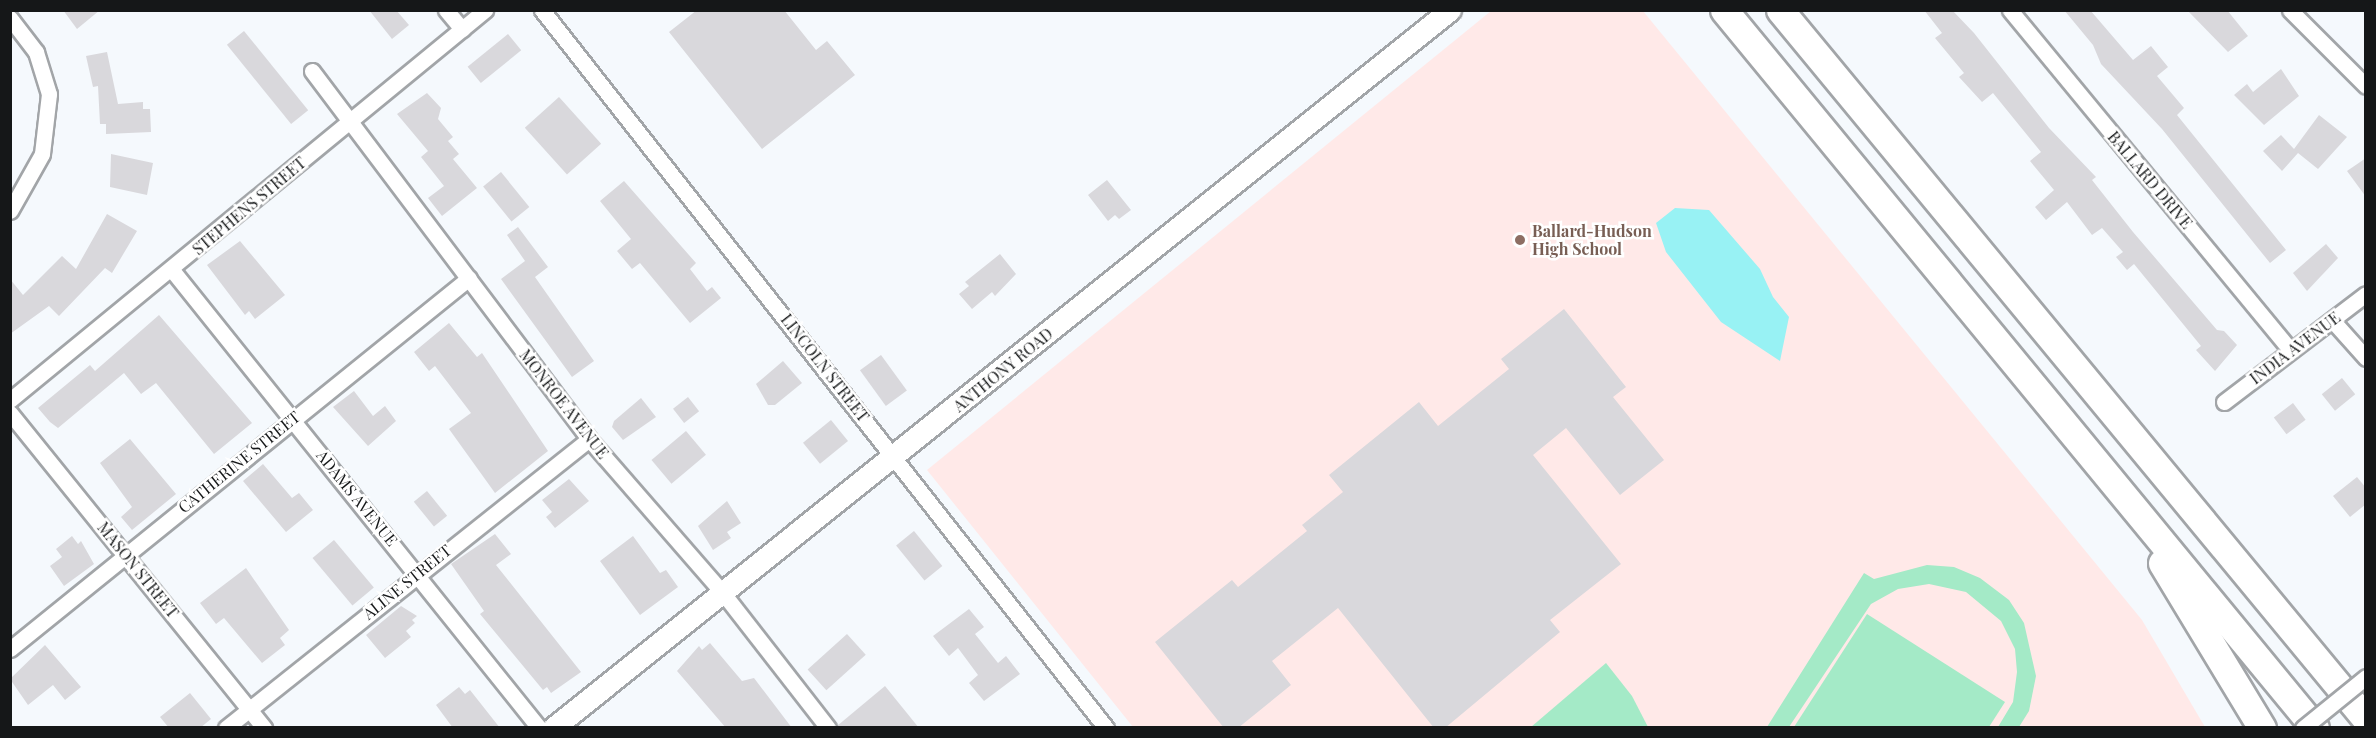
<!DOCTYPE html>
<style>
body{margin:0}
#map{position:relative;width:2376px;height:738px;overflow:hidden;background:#f5f9fd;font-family:"Playfair Display",serif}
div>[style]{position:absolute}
.education>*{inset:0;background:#ffe9e8}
.green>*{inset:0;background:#a4eac7}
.water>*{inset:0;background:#98f2f4}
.building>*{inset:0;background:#d9d8dc;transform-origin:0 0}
.roads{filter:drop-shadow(2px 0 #a2a5a8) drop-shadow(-2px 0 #a2a5a8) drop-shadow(0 2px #a2a5a8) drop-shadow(0 -2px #a2a5a8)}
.street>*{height:15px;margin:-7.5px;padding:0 7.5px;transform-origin:7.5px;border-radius:7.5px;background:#fff}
.secondary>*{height:21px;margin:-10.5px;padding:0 10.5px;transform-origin:10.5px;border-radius:10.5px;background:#fff}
.highway>*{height:27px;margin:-13.5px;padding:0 13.5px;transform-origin:13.5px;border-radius:13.5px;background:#fff}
.bridges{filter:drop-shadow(2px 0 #a2a5a8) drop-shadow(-2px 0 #a2a5a8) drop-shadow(0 2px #a2a5a8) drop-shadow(0 -2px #a2a5a8)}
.street-bridge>*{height:15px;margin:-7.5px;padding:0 7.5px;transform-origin:7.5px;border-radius:7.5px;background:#fff}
.dots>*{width:16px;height:16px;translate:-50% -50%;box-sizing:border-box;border:3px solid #fff;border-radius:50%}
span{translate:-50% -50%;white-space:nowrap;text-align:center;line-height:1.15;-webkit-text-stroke:5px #fff;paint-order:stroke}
.street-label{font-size:16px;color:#151718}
.education-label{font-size:16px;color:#785e54;font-weight:700}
.left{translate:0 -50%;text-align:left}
.frame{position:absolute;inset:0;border:12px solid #151718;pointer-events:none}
</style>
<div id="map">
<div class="education">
<i style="clip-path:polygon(1491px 11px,1643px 11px,2142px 620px,2205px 727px,1133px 727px,927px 470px)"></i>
</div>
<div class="green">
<i style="clip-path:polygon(1927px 565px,1954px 567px,1980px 578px,2009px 600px,2024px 623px,2036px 676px,2029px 711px,2019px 727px,1998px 727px,2013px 702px,2017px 672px,2015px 649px,2001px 621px,1966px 592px,1929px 584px,1898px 589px,1871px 604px,1789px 727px,1767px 727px,1864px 573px,1874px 579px)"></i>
<i style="clip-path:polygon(1867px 614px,2005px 702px,1989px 727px,1794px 727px)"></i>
<i style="clip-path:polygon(1606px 663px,1632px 696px,1648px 727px,1531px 727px)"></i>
</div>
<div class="water">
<i style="clip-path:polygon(1675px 208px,1709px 210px,1760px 269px,1773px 297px,1789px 317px,1780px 361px,1721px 322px,1666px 252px,1656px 223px)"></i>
</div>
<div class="building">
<i style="clip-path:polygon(63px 10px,100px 10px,77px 29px)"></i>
<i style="clip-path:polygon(369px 10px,396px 10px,409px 25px,392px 39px)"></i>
<i style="clip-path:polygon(697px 10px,784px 10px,816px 50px,827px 41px,855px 75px,762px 149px,669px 32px)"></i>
<i style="clip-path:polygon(1924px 10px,1952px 10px,1974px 33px,2049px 128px,2096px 177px,2092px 180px,2133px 232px,2217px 330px,2224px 331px,2237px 345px,2215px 371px,2196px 350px,2201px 346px,2134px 264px,2127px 270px,2116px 257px,2123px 252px,2102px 228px,2092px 235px,2067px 202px,2046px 220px,2035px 207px,2054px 190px,2030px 161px,2041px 152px,1993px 93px,1982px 102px,1959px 77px,1964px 73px,1935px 38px,1942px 33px)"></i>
<i style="clip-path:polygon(2064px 10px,2090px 10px,2133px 60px,2151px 46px,2168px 67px,2157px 76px,2184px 108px,2177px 115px,2286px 250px,2270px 263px,2162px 129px,2101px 64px,2093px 45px)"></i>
<i style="clip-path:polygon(2187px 10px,2227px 10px,2248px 36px,2228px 52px)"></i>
<i style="left:244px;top:31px;width:102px;height:22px;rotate:51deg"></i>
<i style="left:508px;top:34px;width:21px;height:52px;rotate:51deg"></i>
<i style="clip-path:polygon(107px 52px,118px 104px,143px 102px,143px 109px,150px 109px,151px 132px,106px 134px,106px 124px,100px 124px,98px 86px,93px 87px,86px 56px)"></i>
<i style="clip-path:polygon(2281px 69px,2299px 96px,2264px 125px,2234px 95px,2247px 84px,2253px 92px)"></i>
<i style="clip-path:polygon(427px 93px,441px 108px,438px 119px,453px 137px,448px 141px,459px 154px,453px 159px,477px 188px,442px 216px,428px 198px,444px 186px,421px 157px,428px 151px,397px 114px)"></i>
<i style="left:559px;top:97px;width:63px;height:46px;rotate:48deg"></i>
<i style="clip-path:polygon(2319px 115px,2347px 137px,2318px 169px,2298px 153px,2282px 171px,2263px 151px,2281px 135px,2294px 149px)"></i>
<i style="clip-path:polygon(111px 154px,153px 163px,147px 195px,110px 187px)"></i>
<i style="clip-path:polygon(2366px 158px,2366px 197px,2347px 171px)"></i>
<i style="left:501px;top:172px;width:45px;height:23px;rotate:51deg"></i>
<i style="clip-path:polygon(1107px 180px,1131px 210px,1119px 219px,1115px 215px,1108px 221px,1088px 195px)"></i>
<i style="clip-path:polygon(624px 181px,696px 263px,690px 269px,707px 291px,712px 287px,721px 298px,690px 323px,640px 263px,632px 269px,617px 251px,631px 239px,600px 201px)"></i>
<i style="clip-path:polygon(107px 214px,137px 231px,112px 273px,105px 268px,59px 316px,49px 306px,10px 334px,10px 279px,23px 295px,62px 256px,76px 269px)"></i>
<i style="clip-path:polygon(518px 227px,548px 267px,535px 277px,594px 361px,572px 377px,501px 279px,525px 261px,507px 235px)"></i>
<i style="clip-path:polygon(240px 241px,285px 295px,255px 319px,249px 311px,245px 315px,207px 265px)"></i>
<i style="clip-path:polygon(2326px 244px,2338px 258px,2307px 291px,2293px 273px)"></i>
<i style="clip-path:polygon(1000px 254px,1016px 274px,995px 296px,992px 292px,972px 309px,959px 294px,969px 286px,965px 282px)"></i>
<i style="clip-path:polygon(1564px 309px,1626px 387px,1613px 397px,1664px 460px,1620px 495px,1566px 428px,1533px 455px,1621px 564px,1550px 620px,1560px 632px,1445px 728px,1434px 728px,1338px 608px,1272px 661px,1291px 685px,1238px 728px,1224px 728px,1155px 642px,1232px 580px,1238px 587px,1307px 531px,1302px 525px,1343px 492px,1329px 475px,1419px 402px,1438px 426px,1509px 369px,1501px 359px)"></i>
<i style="clip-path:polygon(159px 315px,252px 423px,214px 454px,156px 383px,141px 394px,124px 373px,58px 428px,50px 422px,38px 408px,90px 365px,95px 371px)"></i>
<i style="clip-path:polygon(449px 323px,477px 357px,482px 353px,548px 451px,495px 493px,449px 429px,471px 413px,435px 366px,429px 371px,414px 352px)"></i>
<i style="left:881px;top:355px;width:44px;height:26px;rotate:54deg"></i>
<i style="clip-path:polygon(783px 361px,802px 383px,775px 405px,768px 405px,756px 384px)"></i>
<i style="left:2342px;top:378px;width:21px;height:26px;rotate:51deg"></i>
<i style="clip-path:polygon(354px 391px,373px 416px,385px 406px,396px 421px,368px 446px,333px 407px)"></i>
<i style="left:688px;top:397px;width:18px;height:19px;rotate:52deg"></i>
<i style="clip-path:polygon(641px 398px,656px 417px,623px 440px,612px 427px,614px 421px)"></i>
<i style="left:2293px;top:403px;width:21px;height:24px;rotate:53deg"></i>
<i style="left:831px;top:420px;width:27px;height:36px;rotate:51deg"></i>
<i style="left:686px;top:431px;width:31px;height:45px;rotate:50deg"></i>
<i style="clip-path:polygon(130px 439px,176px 494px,132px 530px,121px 517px,132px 507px,100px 463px)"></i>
<i style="clip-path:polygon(263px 464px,292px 498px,299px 493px,313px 510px,286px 532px,243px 481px)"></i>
<i style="clip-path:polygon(2357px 477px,2366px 488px,2366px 504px,2350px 517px,2333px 496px)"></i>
<i style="clip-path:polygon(569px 479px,589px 501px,555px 528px,546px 517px,552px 512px,542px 500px)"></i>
<i style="left:427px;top:491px;width:32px;height:17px;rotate:51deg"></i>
<i style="clip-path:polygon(727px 501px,741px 523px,727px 532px,731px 538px,713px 550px,698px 526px)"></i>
<i style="left:914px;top:531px;width:45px;height:23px;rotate:51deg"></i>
<i style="clip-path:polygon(495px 534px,511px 554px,496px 565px,581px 672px,551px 693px,547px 687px,543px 690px,480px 614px,484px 611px,451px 564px)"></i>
<i style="clip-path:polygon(72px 536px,78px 544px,81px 541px,94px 564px,64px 586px,50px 566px,62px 557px,56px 549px)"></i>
<i style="clip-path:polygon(633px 536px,660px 573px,666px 570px,678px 587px,640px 615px,600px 561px)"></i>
<i style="left:334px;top:540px;width:62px;height:28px;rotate:50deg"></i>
<i style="clip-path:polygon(246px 568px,289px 630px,280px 638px,285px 645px,262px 663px,224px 618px,216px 624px,200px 603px)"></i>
<i style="clip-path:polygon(401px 606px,417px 616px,412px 620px,415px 623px,406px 631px,411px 637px,385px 658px,366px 635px)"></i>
<i style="clip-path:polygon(969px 609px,984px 627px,975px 634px,998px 663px,1006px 656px,1020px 674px,984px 701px,969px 683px,978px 675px,958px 648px,949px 656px,933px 636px)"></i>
<i style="left:847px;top:634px;width:28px;height:53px;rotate:48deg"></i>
<i style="clip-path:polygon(710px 643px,742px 681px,754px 678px,792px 728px,726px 728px,677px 671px,699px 646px,702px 650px)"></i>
<i style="clip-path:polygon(45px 645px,81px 687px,65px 700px,53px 685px,28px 705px,10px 679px)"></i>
<i style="clip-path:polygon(885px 686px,919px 728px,838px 728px,837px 726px)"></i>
<i style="clip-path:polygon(459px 687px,465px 694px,470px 690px,500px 728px,453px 728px,436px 705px)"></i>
<i style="clip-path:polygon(190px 693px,211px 719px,200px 728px,169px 728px,160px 717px)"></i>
</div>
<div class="roads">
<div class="street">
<i style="left:446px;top:10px;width:25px;rotate:50deg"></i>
<i style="left:542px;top:10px;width:913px;rotate:51.85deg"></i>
<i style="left:2010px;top:10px;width:440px;rotate:50.5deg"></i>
<i style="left:2290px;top:10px;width:107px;rotate:45deg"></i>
<i style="left:10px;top:18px;width:43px;rotate:52.6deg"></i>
<i style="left:36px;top:52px;width:44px;rotate:72.8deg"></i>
<i style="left:49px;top:94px;width:60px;rotate:96.7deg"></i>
<i style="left:42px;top:154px;width:65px;rotate:119.3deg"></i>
<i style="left:312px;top:71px;width:461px;rotate:53deg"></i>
<i style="left:589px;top:439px;width:204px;rotate:49deg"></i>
<i style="left:723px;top:593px;width:171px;rotate:52.1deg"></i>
<i style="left:172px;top:270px;width:587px;rotate:51.29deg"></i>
<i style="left:2332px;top:320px;width:51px;rotate:48.2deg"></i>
<i style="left:10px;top:400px;width:615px;rotate:-39.39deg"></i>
<i style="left:2224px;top:402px;width:178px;rotate:-37.3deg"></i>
<i style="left:10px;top:413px;width:405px;rotate:51.1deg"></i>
<i style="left:10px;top:649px;width:590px;rotate:-38.95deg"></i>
<i style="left:226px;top:728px;width:464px;rotate:-38.5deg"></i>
</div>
<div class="secondary">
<i style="left:553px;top:728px;width:1149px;rotate:-38.68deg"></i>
</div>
<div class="highway">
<i style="left:1724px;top:10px;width:930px;rotate:50.54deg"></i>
<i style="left:1780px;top:10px;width:920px;rotate:50.43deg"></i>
<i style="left:2162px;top:563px;width:193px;rotate:58.8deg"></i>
</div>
</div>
<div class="bridges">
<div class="street-bridge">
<i style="left:2303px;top:728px;width:81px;rotate:-39deg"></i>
</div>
</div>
<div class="dots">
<i style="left:1520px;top:240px;background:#8d6e63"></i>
</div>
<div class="street-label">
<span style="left:2150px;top:180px;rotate:50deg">BALLARD DRIVE</span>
<span style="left:249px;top:206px;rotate:-40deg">STEPHENS STREET</span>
<span style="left:2295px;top:348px;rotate:-37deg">INDIA AVENUE</span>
<span style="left:825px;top:368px;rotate:52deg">LINCOLN STREET</span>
<span style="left:1003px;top:370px;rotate:-39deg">ANTHONY ROAD</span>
<span style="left:564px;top:404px;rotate:52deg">MONROE AVENUE</span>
<span style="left:239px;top:462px;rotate:-39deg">CATHERINE STREET</span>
<span style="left:357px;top:498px;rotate:51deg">ADAMS AVENUE</span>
<span style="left:138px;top:570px;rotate:51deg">MASON STREET</span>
<span style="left:407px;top:582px;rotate:-39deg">ALINE STREET</span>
</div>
<div class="education-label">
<span class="left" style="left:1532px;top:240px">Ballard-Hudson<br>High School</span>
</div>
<div class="frame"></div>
</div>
